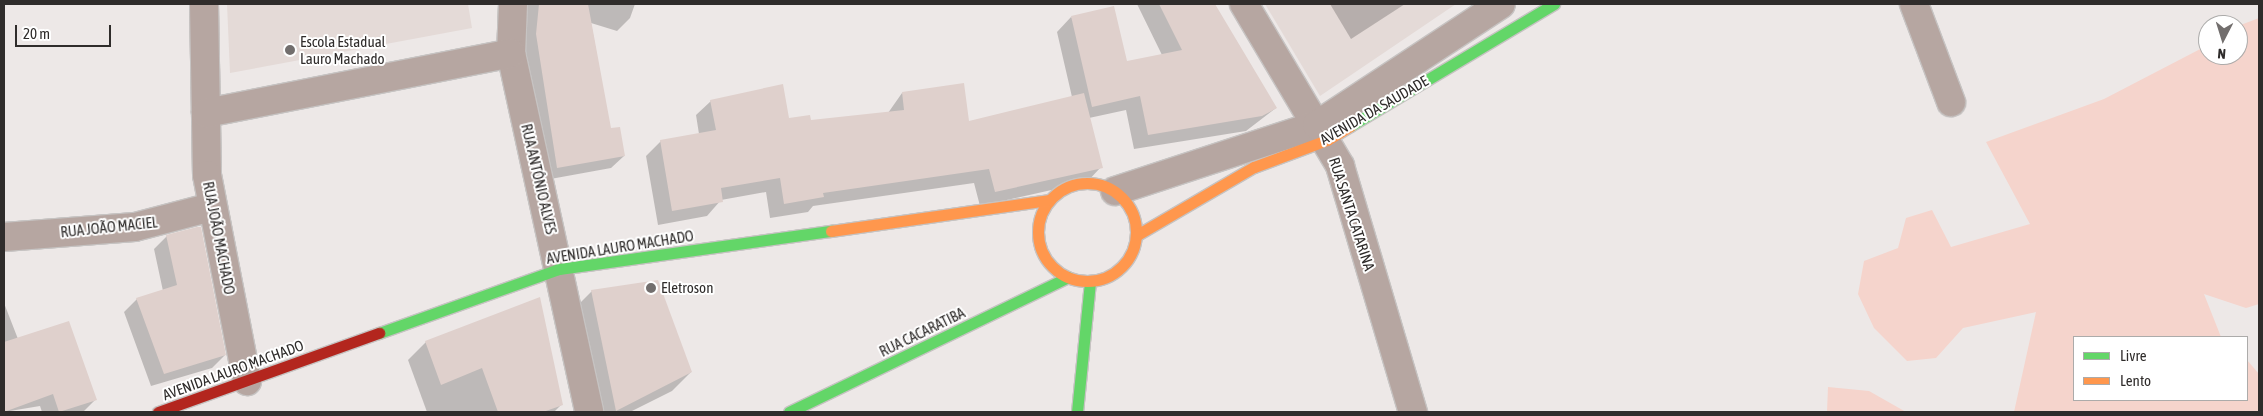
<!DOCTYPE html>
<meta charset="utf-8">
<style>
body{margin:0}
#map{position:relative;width:2263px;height:416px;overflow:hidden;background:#ede8e7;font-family:"Asap Condensed",sans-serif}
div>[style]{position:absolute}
.built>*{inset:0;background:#e4dad7}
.green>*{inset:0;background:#f5d4cc}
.shadow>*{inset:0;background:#0003}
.building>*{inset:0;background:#dfd0cc}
.roads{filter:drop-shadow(1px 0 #c6c3c2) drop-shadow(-1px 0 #c6c3c2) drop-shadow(0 1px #c6c3c2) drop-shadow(0 -1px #c6c3c2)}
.street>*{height:28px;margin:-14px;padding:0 14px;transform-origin:14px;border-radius:14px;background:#b6a6a1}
.fast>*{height:11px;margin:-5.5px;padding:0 5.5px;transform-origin:5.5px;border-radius:5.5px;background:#63d668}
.slow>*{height:11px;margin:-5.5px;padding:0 5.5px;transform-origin:5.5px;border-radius:5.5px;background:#ff974d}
.slow>.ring{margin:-5.5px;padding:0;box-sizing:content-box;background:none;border:11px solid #ff974d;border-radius:50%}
.jam>*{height:11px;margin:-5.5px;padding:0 5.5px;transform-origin:5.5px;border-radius:5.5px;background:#b3261e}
.dots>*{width:14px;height:14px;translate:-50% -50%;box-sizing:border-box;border:2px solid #fff;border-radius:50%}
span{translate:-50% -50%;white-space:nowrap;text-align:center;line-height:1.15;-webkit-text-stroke:4px #fff;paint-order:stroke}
.poi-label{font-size:15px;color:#2f2c2b}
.left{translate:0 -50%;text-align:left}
.street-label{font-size:15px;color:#2f2c2b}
.frame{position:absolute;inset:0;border:5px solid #2f2c2b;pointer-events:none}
.legend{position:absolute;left:2073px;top:336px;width:175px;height:65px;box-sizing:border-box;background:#fff;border:1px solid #acabaa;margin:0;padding:6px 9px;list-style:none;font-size:15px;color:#2f2c2b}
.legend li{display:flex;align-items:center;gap:10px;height:25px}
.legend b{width:25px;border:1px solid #acabaa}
.north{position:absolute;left:2198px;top:15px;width:50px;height:50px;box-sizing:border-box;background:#fff;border:1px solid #acabaa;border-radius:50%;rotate:185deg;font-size:14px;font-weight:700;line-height:20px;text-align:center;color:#2f2c2b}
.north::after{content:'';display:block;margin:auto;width:18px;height:22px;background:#726e6d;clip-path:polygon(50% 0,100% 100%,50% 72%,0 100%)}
.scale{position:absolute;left:15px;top:25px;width:96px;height:22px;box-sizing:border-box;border:2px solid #2f2c2b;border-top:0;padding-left:6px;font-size:15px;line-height:18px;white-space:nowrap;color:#2f2c2b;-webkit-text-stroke:4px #fff;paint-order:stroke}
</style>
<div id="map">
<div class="built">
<i style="clip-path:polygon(227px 4px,468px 4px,472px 28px,230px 73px)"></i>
<i style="clip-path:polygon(1265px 4px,1456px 4px,1320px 96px)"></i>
</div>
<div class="green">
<i style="clip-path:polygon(2259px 18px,2259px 304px,2246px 308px,2204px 294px,2221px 337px,2074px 337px,2074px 400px,2247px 400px,2247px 360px,2259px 374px,2259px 412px,2014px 412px,2036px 312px,1963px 328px,1936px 358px,1907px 361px,1874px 328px,1858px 294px,1864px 261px,1898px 248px,1906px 218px,1932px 210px,1951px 247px,2030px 224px,1986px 142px,2104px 99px,2208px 45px,2208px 55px,2238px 55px,2238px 26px)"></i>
<i style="clip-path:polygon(1828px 387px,1869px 391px,1906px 412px,1827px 412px)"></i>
</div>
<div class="shadow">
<i style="clip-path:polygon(528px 4px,635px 4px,630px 18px,617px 31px,591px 23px,610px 129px,624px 156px,611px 168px,545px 180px,524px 48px)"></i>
<i style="clip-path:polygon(1137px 4px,1214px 4px,1276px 108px,1246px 131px,1134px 149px,1126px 110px,1089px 118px,1101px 167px,1087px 182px,980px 206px,974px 183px,813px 206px,808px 212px,770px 218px,766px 192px,721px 200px,707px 216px,658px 225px,646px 156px,661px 141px,699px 134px,696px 115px,711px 101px,782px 86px,788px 120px,810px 122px,888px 113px,902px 93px,968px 122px,1072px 97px,1057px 32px,1071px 17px,1126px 62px,1162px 55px)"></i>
<i style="clip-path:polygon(1330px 4px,1405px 4px,1351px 39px)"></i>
<i style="clip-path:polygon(167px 236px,225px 355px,212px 368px,151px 386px,124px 312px,137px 299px,163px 291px,154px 249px)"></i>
<i style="clip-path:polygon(592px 291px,691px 372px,672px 391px,630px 412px,594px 412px,573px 310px)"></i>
<i style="clip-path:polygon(4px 303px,18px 339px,95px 400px,83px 412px,42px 412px,40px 406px,4px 412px)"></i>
<i style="clip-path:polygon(426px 342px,562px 404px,554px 412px,427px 412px,408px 360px)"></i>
</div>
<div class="building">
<i style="clip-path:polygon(539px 4px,588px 4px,611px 128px,620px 127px,625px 156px,557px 168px,536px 34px)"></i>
<i style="clip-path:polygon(1159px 4px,1215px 4px,1277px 108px,1262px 116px,1148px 135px,1140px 96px,1092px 107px,1071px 16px,1114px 6px,1127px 61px,1182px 50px)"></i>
<i style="clip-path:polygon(964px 83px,969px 121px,1084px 93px,1103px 168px,995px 192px,989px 169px,823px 193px,824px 197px,784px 204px,780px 178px,721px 188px,723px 202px,672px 211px,660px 140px,716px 130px,710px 100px,783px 84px,789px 118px,810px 115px,811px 120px,904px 110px,902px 92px)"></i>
<i style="clip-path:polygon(197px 227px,201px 227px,226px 355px,164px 374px,136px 298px,177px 285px,166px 235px)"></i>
<i style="clip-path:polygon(658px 280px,692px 372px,616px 411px,591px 290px)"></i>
<i style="clip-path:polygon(540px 297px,563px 405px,543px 412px,498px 412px,482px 368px,441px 385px,425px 341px)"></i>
<i style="clip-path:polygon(69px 321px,97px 400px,59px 412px,53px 394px,4px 412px,4px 342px)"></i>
</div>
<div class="roads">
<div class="street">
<i style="left:204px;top:4px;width:171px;rotate:89deg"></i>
<i style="left:207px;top:175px;width:210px;rotate:79deg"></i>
<i style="left:513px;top:4px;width:49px;rotate:92.3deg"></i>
<i style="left:511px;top:53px;width:367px;rotate:77.7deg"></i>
<i style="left:1244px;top:4px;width:188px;rotate:59.3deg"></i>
<i style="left:1340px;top:166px;width:257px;rotate:73.5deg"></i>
<i style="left:1914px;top:4px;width:105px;rotate:69.3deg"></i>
<i style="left:206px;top:113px;width:311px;rotate:-11.1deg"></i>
<i style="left:1115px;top:191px;width:213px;rotate:-18.1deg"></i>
<i style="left:1317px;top:125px;width:220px;rotate:-33.3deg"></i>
<i style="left:4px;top:237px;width:131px;rotate:-4.4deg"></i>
<i style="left:135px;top:227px;width:79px;rotate:-14.7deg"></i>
</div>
<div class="fast">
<i style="left:1350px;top:126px;width:238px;rotate:-30.9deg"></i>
<i style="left:379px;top:333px;width:191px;rotate:-19.6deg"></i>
<i style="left:559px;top:269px;width:275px;rotate:-8deg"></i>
<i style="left:789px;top:412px;width:310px;rotate:-25.8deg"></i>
<i style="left:1077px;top:412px;width:131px;rotate:-84.3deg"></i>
</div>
<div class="slow">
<i class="ring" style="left:1038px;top:183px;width:87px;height:87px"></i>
<i style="left:831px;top:231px;width:219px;rotate:-8.1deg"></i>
<i style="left:1137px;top:235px;width:135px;rotate:-30.2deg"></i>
<i style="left:1254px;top:167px;width:78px;rotate:-20.3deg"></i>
<i style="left:1327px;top:140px;width:27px;rotate:-31deg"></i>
</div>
<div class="jam">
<i style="left:158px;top:412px;width:235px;rotate:-19.7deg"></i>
</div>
</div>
<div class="dots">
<i style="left:290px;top:50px;background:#726e6d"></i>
<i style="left:651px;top:288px;background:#726e6d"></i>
</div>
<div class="poi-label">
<span class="left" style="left:300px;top:50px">Escola Estadual<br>Lauro Machado</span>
<span class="left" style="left:661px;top:288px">Eletroson</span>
</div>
<div class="street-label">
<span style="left:1374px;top:110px;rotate:-30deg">AVENIDA DA SAUDADE</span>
<span style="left:539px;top:179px;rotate:77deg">RUA ANTÔNIO ALVES</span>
<span style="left:1352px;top:214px;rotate:72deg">RUA SANTA CATARINA</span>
<span style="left:109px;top:227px;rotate:-6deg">RUA JOÃO MACIEL</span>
<span style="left:219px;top:238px;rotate:79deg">RUA JOÃO MACHADO</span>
<span style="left:620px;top:247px;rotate:-9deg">AVENIDA LAURO MACHADO</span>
<span style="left:922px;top:332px;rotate:-26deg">RUA CACARATIBA</span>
<span style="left:233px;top:370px;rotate:-20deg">AVENIDA LAURO MACHADO</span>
</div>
<div class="frame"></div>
<ul class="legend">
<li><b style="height:6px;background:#63d668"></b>Livre</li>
<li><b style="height:6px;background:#ff974d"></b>Lento</li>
</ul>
<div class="north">N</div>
<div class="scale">20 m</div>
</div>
